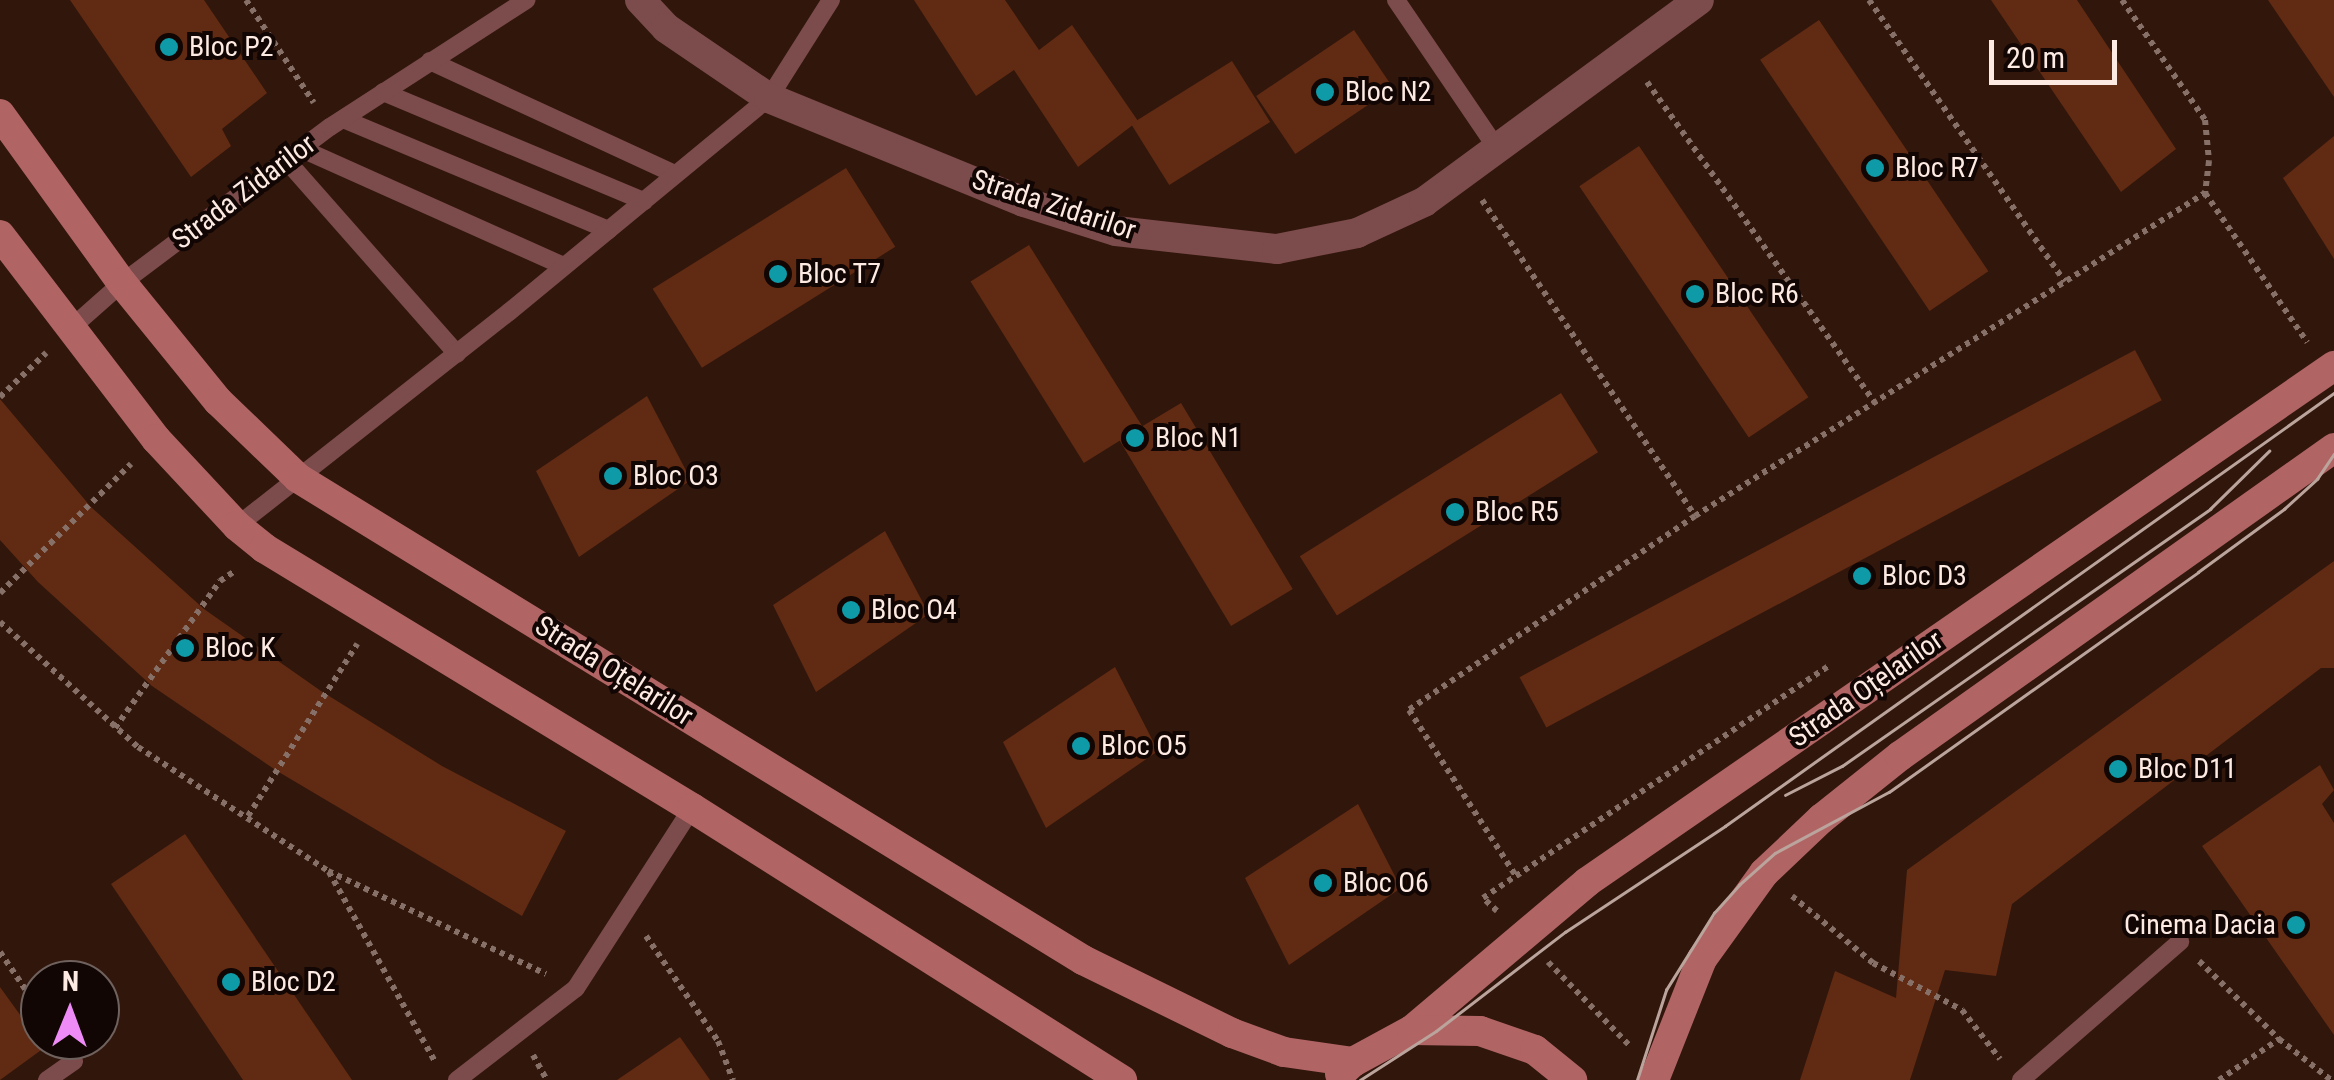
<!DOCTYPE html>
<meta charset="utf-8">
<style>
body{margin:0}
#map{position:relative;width:2334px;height:1080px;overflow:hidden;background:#31160c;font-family:"Roboto Condensed",sans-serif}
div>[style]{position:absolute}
.building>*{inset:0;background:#612a12;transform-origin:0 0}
.path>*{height:6px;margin-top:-3px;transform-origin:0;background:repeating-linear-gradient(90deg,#877067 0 5px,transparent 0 10px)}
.lane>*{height:18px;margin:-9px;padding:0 9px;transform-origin:9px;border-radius:9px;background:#7c4b4c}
.street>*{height:30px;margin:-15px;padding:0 15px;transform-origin:15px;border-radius:15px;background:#7c4b4c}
.secondary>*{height:30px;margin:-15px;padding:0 15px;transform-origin:15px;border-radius:15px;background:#b16464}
.tram>*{height:2.5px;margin:-1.25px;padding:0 1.25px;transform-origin:1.25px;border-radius:1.25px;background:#baa49c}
.dots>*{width:28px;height:28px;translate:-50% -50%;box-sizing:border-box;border:5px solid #110603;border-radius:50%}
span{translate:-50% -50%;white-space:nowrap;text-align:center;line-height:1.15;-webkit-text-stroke:8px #110603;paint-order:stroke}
.poi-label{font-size:28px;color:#fdeae3}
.left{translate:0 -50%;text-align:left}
.right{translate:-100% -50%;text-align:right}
.street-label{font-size:28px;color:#fdeae3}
.north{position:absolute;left:20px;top:960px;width:100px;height:100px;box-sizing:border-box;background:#110603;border:2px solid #6f615d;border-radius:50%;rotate:1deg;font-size:28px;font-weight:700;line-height:40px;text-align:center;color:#fdeae3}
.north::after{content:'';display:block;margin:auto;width:35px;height:45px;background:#ef8bf7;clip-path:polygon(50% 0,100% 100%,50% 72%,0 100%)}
.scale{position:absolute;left:1989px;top:40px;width:128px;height:45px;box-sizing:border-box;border:5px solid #fdeae3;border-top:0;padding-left:12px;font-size:30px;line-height:35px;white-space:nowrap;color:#fdeae3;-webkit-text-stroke:8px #110603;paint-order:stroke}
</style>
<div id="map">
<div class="building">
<i style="clip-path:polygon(70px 0,204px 0,267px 93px,222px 129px,231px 146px,191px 177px)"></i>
<i style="clip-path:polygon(914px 0,1005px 0,1039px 50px,1072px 25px,1138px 121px,1078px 167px,1014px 70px,976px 96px)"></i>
<i style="clip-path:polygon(1991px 0,2077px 0,2176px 149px,2121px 192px)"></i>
<i style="clip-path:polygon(2268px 0,2334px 0,2334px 97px)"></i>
<i style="left:1819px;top:20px;width:303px;height:71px;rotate:56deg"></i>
<i style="left:1354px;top:30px;width:70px;height:118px;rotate:56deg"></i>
<i style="left:1232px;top:61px;width:72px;height:119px;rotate:58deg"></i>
<i style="clip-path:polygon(2334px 136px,2334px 259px,2283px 178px)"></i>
<i style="left:1639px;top:146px;width:303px;height:72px;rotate:56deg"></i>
<i style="left:846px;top:168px;width:93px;height:228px;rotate:58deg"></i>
<i style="left:1029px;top:245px;width:214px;height:69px;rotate:58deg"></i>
<i style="left:2135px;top:350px;width:57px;height:697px;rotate:62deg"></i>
<i style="left:1561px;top:393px;width:70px;height:308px;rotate:58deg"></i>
<i style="clip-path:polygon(647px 396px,691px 480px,579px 557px,536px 471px)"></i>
<i style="clip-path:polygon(0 399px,91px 507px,204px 609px,321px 691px,442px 766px,566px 831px,522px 916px,277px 771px,152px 686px,38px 582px,0 540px)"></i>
<i style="left:1181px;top:403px;width:217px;height:72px;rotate:59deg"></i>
<i style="clip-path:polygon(885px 531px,929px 614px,816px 692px,773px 605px)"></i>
<i style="clip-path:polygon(2334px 561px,2334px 668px,2321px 668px,2012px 904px,1996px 976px,1945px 970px,1910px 1080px,1800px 1080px,1835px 971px,1896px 998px,1907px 870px)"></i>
<i style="clip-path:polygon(1115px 667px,1158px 751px,1046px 828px,1003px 742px)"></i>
<i style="clip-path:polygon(2320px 765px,2334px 790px,2322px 804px,2334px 823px,2334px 1035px,2202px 846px)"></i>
<i style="clip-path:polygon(1358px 804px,1401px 888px,1289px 965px,1245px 878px)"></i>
<i style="clip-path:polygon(185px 834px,352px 1080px,243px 1080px,111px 884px)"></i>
<i style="clip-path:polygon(0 987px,44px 1048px,0 1080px)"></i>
<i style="clip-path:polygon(680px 1037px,710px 1080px,617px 1080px)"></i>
</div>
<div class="path">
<i style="left:246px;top:0;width:123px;rotate:56.6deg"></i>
<i style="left:1869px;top:0;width:343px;rotate:55.2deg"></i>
<i style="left:2122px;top:0;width:146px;rotate:55.3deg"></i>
<i style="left:2205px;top:120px;width:41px;rotate:84.4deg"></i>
<i style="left:2209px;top:161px;width:32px;rotate:97deg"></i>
<i style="left:1647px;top:82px;width:394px;rotate:54.6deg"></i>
<i style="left:1482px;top:200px;width:381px;rotate:56deg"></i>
<i style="left:1695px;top:516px;width:346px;rotate:145.9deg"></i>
<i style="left:1409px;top:710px;width:197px;rotate:57.2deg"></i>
<i style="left:1516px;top:876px;width:378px;rotate:-33.9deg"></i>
<i style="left:0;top:397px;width:64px;rotate:-43.7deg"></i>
<i style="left:1695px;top:516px;width:604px;rotate:-32.35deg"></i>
<i style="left:2205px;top:193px;width:181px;rotate:55.6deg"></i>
<i style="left:0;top:593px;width:184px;rotate:-44.6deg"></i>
<i style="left:0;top:622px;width:186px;rotate:42.2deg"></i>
<i style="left:138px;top:747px;width:227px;rotate:33.1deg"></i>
<i style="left:328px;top:871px;width:241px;rotate:25.3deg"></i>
<i style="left:115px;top:728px;width:181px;rotate:-54.5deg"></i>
<i style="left:220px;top:581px;width:18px;rotate:-34deg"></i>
<i style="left:248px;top:816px;width:204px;rotate:-57.6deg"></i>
<i style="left:329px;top:872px;width:218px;rotate:60.8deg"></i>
<i style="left:1792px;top:896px;width:105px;rotate:39.6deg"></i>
<i style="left:1873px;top:963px;width:101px;rotate:27.8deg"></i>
<i style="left:1962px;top:1010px;width:62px;rotate:52.2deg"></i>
<i style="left:1497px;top:911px;width:19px;rotate:-137deg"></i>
<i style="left:1483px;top:898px;width:40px;rotate:-34deg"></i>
<i style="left:646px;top:936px;width:127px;rotate:55.6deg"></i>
<i style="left:718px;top:1041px;width:42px;rotate:69deg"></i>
<i style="left:0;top:952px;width:71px;rotate:55.9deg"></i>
<i style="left:2199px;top:961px;width:112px;rotate:44.3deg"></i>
<i style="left:2279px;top:1039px;width:66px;rotate:38.3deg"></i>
<i style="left:1548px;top:962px;width:117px;rotate:45.7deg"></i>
<i style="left:533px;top:1055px;width:29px;rotate:61deg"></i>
<i style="left:2219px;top:1080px;width:73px;rotate:-34.3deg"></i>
</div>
<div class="lane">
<i style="left:1396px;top:0;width:181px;rotate:55.8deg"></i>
<i style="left:430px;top:61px;width:270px;rotate:24.8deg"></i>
<i style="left:383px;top:92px;width:283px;rotate:22.7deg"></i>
<i style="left:343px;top:119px;width:288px;rotate:22.7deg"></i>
<i style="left:302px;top:149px;width:286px;rotate:24.1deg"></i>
<i style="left:287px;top:161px;width:257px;rotate:48.6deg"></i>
<i style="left:70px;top:329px;width:69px;rotate:-41.5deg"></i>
<i style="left:122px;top:283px;width:260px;rotate:-36.9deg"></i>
<i style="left:330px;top:127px;width:234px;rotate:-32.9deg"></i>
<i style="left:237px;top:526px;width:346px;rotate:-38.2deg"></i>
<i style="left:509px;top:312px;width:337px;rotate:-39.5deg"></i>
<i style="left:769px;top:98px;width:116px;rotate:-57.7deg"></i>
<i style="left:47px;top:1080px;width:33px;rotate:-35deg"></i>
<i style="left:457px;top:1080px;width:150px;rotate:-37.7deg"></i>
<i style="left:576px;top:988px;width:214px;rotate:-57.2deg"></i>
<i style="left:2021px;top:1080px;width:211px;rotate:-41deg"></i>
</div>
<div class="street">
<i style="left:640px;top:0;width:38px;rotate:47deg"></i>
<i style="left:666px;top:28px;width:125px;rotate:34.2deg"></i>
<i style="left:769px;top:98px;width:275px;rotate:22.2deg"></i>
<i style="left:1024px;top:202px;width:96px;rotate:17.5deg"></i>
<i style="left:1116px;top:231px;width:162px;rotate:6.4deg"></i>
<i style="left:1277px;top:249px;width:82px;rotate:-11.3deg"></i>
<i style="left:1357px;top:233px;width:74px;rotate:-24.8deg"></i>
<i style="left:1424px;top:202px;width:341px;rotate:-36.3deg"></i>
</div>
<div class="secondary">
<i style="left:0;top:114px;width:208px;rotate:54.2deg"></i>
<i style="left:122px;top:283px;width:152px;rotate:50.9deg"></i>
<i style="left:218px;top:401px;width:111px;rotate:43.9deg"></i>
<i style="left:298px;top:478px;width:921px;rotate:31.55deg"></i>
<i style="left:1083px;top:960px;width:166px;rotate:26.1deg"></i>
<i style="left:1232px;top:1033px;width:55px;rotate:20.1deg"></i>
<i style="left:1284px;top:1052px;width:70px;rotate:8.2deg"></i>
<i style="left:0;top:235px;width:257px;rotate:52.6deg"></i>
<i style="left:156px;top:439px;width:119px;rotate:47deg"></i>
<i style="left:237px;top:526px;width:35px;rotate:39deg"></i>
<i style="left:264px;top:548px;width:501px;rotate:31.28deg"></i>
<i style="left:692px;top:808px;width:509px;rotate:32.32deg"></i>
<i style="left:1412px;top:1030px;width:229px;rotate:-40.2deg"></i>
<i style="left:1587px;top:882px;width:908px;rotate:-34.64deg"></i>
<i style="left:1340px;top:1074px;width:18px;rotate:-43deg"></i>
<i style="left:1353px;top:1062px;width:67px;rotate:-28.5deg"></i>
<i style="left:1412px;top:1030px;width:68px;rotate:0.8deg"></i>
<i style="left:1480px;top:1031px;width:58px;rotate:19.1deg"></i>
<i style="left:1535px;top:1050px;width:48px;rotate:39deg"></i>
<i style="left:1654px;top:1080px;width:130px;rotate:-68.4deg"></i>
<i style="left:1702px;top:959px;width:106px;rotate:-54.2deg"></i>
<i style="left:1764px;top:873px;width:79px;rotate:-43.5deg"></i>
<i style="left:1821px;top:819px;width:101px;rotate:-38.6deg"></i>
<i style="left:1900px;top:756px;width:532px;rotate:-35.36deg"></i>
</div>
<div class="tram">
<i style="left:1785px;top:795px;width:64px;rotate:-27deg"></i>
<i style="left:1842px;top:766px;width:449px;rotate:-34.9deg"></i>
<i style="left:2210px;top:509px;width:83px;rotate:-44.5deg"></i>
<i style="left:1360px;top:1080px;width:90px;rotate:-32.8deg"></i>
<i style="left:1436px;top:1031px;width:163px;rotate:-37.5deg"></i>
<i style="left:1565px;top:932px;width:192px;rotate:-33.5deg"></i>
<i style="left:1725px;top:826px;width:747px;rotate:-35.41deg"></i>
<i style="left:1637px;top:1080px;width:95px;rotate:-72.1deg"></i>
<i style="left:1666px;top:990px;width:91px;rotate:-58.1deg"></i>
<i style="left:1714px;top:913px;width:38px;rotate:-48deg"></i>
<i style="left:1739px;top:885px;width:48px;rotate:-41.6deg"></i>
<i style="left:1775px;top:853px;width:129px;rotate:-28.2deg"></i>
<i style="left:1889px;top:792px;width:379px;rotate:-35.4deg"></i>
<i style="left:2198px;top:572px;width:107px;rotate:-36.2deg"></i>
<i style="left:2284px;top:509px;width:45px;rotate:-42.3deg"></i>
<i style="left:2317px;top:479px;width:30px;rotate:-56deg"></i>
</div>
<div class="dots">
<i style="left:169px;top:47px;background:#0f9aa8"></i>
<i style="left:1325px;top:92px;background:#0f9aa8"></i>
<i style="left:1875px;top:168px;background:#0f9aa8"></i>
<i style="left:778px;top:274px;background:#0f9aa8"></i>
<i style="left:1695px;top:294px;background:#0f9aa8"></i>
<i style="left:1135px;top:438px;background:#0f9aa8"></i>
<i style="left:613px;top:476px;background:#0f9aa8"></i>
<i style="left:1455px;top:512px;background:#0f9aa8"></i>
<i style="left:1862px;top:576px;background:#0f9aa8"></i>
<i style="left:851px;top:610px;background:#0f9aa8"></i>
<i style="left:185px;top:648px;background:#0f9aa8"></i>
<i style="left:1081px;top:746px;background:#0f9aa8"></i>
<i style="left:2118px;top:769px;background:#0f9aa8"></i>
<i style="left:1323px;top:883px;background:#0f9aa8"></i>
<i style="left:2296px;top:925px;background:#0f9aa8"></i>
<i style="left:231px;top:982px;background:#0f9aa8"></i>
</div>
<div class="poi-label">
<span class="left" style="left:189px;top:47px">Bloc P2</span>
<span class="left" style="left:1345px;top:92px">Bloc N2</span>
<span class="left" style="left:1895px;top:168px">Bloc R7</span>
<span class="left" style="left:798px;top:274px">Bloc T7</span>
<span class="left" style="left:1715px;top:294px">Bloc R6</span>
<span class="left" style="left:1155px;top:438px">Bloc N1</span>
<span class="left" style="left:633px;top:476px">Bloc O3</span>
<span class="left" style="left:1475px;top:512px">Bloc R5</span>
<span class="left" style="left:1882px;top:576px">Bloc D3</span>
<span class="left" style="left:871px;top:610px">Bloc O4</span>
<span class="left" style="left:205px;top:648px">Bloc K</span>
<span class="left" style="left:1101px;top:746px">Bloc O5</span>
<span class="left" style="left:2138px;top:769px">Bloc D11</span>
<span class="left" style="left:1343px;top:883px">Bloc O6</span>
<span class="right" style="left:2276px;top:925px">Cinema Dacia</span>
<span class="left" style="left:251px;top:982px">Bloc D2</span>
</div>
<div class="street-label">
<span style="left:244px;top:192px;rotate:-37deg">Strada Zidarilor</span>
<span style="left:1054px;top:205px;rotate:18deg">Strada Zidarilor</span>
<span style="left:614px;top:671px;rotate:32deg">Strada Oțelarilor</span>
<span style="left:1866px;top:689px;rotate:-35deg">Strada Oțelarilor</span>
</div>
<div class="north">N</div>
<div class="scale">20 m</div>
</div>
